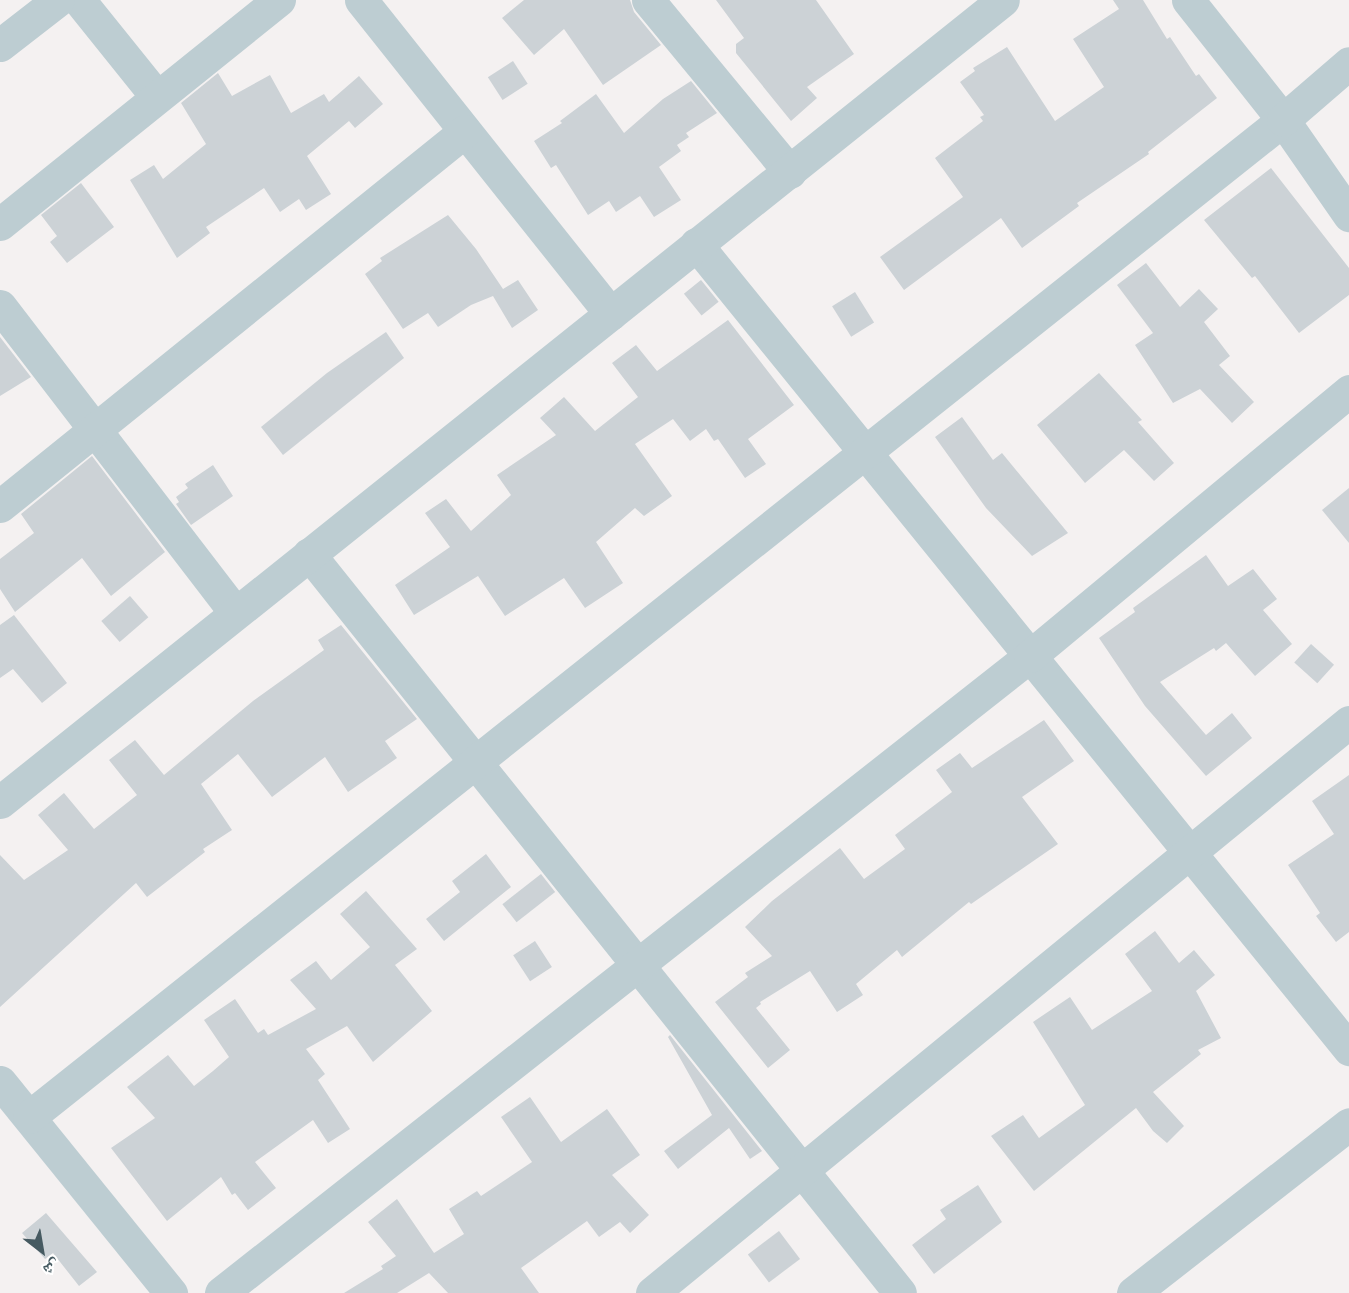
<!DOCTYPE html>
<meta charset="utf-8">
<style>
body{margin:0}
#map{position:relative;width:1349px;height:1293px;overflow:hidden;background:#f4f1f1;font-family:"Sofia Sans Condensed","Noto Naskh Arabic",sans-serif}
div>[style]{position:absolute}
.building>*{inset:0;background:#ccd2d6;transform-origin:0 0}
.minor>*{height:33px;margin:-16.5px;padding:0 16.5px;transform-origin:16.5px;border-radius:16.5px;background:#bdcdd2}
span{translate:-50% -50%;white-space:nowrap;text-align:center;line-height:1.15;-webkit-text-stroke:4.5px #fff;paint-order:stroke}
.north{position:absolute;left:12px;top:1221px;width:60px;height:60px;-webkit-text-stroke:4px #fff;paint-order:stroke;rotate:149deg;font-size:16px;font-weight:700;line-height:24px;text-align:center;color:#465a61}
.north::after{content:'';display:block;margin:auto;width:21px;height:27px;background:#465a61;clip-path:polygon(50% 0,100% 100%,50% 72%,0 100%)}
</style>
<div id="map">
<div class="building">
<i style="clip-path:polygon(524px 0,630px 0,634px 12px,661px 45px,603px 85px,564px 29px,534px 55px,502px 18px)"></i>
<i style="clip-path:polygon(716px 0,816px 0,854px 54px,807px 87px,817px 98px,791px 121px,736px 53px,736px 44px,744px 38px)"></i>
<i style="clip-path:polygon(1113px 0,1143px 0,1167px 39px,1170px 37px,1196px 76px,1199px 74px,1217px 98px,1148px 152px,1149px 154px,1077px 203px,1079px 206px,1022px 248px,1001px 218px,904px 290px,880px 257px,963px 197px,935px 158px,983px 121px,980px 117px,984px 115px,960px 82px,975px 71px,973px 68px,1007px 47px,1055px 121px,1104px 87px,1073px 39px,1119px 9px)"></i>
<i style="left:513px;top:61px;width:27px;height:30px;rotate:57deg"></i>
<i style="clip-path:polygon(218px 73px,232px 96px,270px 75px,291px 113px,324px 94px,329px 102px,359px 76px,383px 104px,355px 128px,349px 121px,307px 156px,331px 194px,306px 210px,299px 199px,280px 212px,264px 188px,206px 227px,210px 233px,177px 258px,130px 180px,154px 165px,163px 179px,206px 144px,181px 103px)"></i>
<i style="clip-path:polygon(691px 81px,717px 113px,686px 133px,689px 137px,677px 145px,681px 151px,659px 167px,681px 200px,654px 217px,640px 196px,616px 212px,609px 201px,588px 215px,556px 165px,551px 168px,534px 141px,562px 123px,560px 121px,596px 94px,624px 133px,663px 99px)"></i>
<i style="clip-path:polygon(1271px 168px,1349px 268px,1349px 295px,1299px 333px,1255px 276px,1252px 278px,1204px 220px)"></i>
<i style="clip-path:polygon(81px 183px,114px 227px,67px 263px,50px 242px,57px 236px,41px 215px)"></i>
<i style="clip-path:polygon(448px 215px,476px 249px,503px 289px,518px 280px,538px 310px,512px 328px,493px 296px,471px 305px,438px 327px,428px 313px,403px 329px,365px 274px,382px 261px,380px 258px)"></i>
<i style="clip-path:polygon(1146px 263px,1180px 307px,1199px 289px,1218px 309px,1204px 322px,1230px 356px,1219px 365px,1254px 402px,1232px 423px,1200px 389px,1173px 403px,1135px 345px,1153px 333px,1117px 285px)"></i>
<i style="left:701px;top:280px;width:28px;height:22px;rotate:51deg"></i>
<i style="left:855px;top:292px;width:36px;height:27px;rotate:58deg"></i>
<i style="clip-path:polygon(728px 320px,794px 405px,748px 439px,766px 464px,745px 478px,718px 439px,714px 441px,706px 429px,690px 441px,673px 419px,635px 444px,672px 496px,644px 516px,635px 508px,596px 542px,623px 583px,585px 608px,564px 578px,505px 616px,478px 576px,414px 615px,395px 585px,450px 547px,425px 513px,446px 499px,471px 531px,511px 495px,497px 475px,556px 435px,540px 418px,564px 397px,595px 431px,638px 397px,612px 363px,636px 345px,657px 371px)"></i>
<i style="clip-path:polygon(386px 332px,404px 358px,283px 455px,261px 427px,327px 373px)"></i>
<i style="clip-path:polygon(0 337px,31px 377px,0 396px)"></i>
<i style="clip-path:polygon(1099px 373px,1142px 420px,1138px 422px,1174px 463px,1154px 481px,1124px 450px,1085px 483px,1037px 425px)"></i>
<i style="clip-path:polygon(962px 417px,993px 460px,1002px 453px,1068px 533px,1032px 556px,986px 508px,935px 437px)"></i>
<i style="clip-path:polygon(92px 456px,165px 552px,111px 596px,82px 558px,15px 612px,0 589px,0 559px,34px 533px,21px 514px)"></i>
<i style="clip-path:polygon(213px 465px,233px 496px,191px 525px,176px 504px,179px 502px,176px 497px,188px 488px,185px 484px)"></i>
<i style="clip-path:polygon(1349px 488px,1349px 543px,1322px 510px)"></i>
<i style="clip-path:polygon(1206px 555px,1228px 586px,1253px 569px,1277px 599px,1263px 610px,1292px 644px,1255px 676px,1226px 643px,1216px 651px,1214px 648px,1160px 682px,1206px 735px,1232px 713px,1252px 738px,1206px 776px,1145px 706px,1099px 638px,1135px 612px,1133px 608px)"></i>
<i style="left:130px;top:596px;width:28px;height:38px;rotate:49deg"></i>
<i style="clip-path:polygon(14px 615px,67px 683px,42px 703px,13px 669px,0 678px,0 625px)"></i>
<i style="clip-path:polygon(341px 625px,417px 719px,385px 741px,397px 758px,348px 792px,325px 757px,272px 797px,238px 754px,201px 784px,232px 830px,203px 849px,205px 852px,147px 897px,136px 883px,0 1007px,0 855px,24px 880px,68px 850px,38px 815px,64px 793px,94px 829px,137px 795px,109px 760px,135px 740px,164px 775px,253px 701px,324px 650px,318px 640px)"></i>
<i style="left:1311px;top:644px;width:31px;height:25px;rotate:42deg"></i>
<i style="clip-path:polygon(1044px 720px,1074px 761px,1022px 797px,1058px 844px,971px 904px,969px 902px,902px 957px,897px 950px,856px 984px,863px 995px,837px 1012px,810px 971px,760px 1002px,761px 1004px,756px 1008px,790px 1050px,768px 1068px,715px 1002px,748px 977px,745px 973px,772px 956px,745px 927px,772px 901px,840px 848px,864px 879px,905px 849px,895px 835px,952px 792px,936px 770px,960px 753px,972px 768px)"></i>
<i style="clip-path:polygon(1349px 775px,1349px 932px,1336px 942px,1316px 916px,1320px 913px,1288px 865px,1334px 834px,1312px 801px)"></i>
<i style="clip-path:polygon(486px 854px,511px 887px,444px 941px,426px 919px,460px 892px,452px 881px)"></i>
<i style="left:541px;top:874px;width:23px;height:49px;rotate:52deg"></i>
<i style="clip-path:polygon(366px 891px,417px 949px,395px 965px,432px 1011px,373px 1062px,347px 1026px,306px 1049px,325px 1074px,318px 1080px,350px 1129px,328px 1143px,313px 1120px,255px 1162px,276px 1188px,248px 1210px,235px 1193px,232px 1195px,221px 1177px,167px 1221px,111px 1148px,155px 1118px,127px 1087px,168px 1055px,194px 1086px,213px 1071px,229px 1057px,204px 1020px,235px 999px,258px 1033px,264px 1029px,268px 1035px,316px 1009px,290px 980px,316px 961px,331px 980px,370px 947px,340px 914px)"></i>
<i style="clip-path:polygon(1155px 931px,1179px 963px,1194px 950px,1215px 975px,1196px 991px,1221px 1038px,1198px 1050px,1201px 1054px,1153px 1092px,1184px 1126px,1167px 1143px,1153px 1131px,1136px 1108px,1034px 1191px,991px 1136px,1023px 1115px,1039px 1138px,1085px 1105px,1033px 1022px,1070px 997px,1092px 1030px,1152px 991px,1125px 954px)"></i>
<i style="left:535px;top:941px;width:31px;height:26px;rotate:57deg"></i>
<i style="clip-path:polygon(670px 1035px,762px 1151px,750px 1159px,729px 1128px,678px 1169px,664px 1151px,712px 1115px,668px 1037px)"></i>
<i style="clip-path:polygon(530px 1097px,561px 1142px,607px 1109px,640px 1155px,612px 1175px,649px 1215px,630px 1233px,620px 1222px,599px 1237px,587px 1221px,521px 1268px,539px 1293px,448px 1293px,429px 1273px,397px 1293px,344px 1293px,383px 1269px,381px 1266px,396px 1256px,368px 1222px,397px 1199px,434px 1253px,464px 1234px,449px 1209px,477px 1191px,481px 1196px,532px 1162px,501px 1117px)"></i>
<i style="clip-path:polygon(978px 1185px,1002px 1222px,934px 1274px,912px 1245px,946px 1219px,940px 1210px)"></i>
<i style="clip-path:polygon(46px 1213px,97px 1272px,79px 1286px,53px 1253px,45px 1259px,22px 1233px)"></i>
<i style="left:779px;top:1231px;width:35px;height:39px;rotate:53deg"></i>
</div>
<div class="minor">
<i style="left:79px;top:0;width:124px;rotate:51.2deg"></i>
<i style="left:361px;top:0;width:401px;rotate:51.5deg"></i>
<i style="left:648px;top:0;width:223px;rotate:50.5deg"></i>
<i style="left:1188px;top:0;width:153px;rotate:51.6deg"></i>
<i style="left:1283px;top:120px;width:116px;rotate:55.2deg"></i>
<i style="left:0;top:45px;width:73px;rotate:-37.8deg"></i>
<i style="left:0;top:224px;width:358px;rotate:-38.8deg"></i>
<i style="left:696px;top:244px;width:1037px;rotate:50.95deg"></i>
<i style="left:0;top:306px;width:386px;rotate:52.5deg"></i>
<i style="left:0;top:506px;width:597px;rotate:-38.88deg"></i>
<i style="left:309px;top:554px;width:946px;rotate:51.35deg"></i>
<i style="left:0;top:802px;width:1284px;rotate:-38.65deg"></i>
<i style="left:0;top:1082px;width:272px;rotate:51deg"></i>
<i style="left:29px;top:1117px;width:1602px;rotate:-38.49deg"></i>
<i style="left:1283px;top:120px;width:87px;rotate:-40.8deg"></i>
<i style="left:221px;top:1293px;width:1030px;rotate:-38.22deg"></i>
<i style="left:1030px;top:656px;width:415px;rotate:-39.7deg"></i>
<i style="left:652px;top:1293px;width:901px;rotate:-39.33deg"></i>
<i style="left:1133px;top:1293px;width:274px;rotate:-38deg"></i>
</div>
<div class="north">ش</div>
</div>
